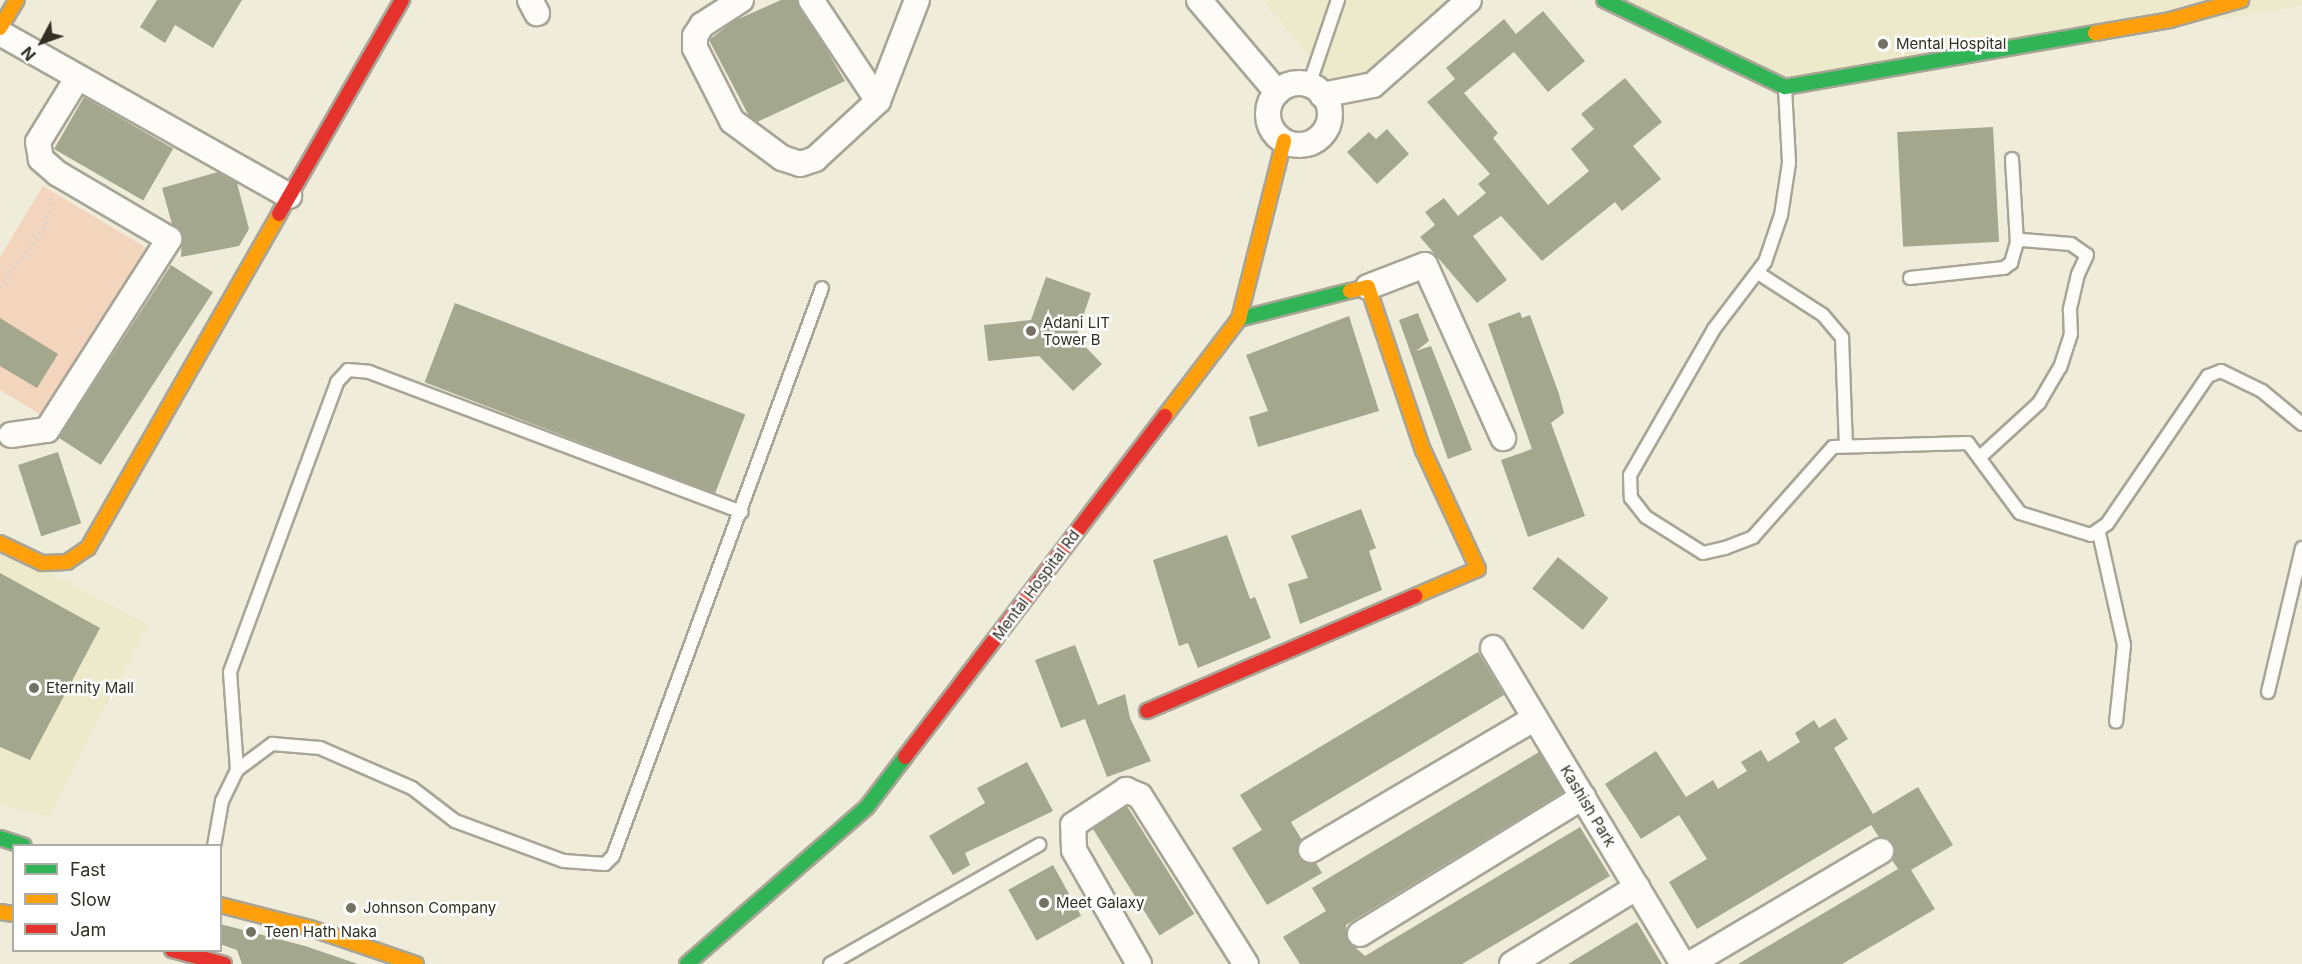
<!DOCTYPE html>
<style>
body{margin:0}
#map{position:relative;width:2302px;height:964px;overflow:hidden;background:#efecda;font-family:Inter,sans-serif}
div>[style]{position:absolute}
.built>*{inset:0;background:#ede9cb}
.green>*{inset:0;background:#f3d4bc}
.building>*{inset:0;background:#a3a78e;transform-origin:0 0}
.path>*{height:4px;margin-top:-2px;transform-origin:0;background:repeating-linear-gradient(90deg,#d5d3ce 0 1.5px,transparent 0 6px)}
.roads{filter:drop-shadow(2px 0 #a8a597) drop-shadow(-2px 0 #a8a597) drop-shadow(0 2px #a8a597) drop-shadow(0 -2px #a8a597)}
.lane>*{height:12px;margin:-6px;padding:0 6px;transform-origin:6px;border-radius:6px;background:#fdfcf9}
.street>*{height:24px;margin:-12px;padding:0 12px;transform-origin:12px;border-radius:12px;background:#fdfcf9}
.street>.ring{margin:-12px;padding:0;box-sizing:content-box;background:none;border:24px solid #fdfcf9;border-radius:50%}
.fast>*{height:14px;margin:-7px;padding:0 7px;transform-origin:7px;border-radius:7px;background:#30b455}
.slow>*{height:14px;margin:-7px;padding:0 7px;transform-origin:7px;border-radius:7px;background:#ff9f0a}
.jam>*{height:14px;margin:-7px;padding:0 7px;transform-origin:7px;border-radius:7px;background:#e5322d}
.dots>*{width:16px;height:16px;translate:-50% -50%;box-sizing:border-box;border:3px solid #fff;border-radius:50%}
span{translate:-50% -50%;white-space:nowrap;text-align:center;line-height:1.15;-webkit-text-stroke:5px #fff;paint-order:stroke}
.poi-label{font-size:15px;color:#313023}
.left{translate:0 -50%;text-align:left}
.street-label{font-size:15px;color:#313023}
.legend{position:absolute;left:12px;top:844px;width:210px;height:108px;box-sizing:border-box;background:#fff;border:2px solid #adaca7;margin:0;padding:8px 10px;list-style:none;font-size:18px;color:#313023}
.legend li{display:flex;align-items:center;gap:12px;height:30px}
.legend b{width:30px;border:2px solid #adaca7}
.north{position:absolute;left:12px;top:12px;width:60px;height:60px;-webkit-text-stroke:4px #fff;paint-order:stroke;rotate:229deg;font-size:16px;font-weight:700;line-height:24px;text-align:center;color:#313023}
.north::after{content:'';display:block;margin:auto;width:21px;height:27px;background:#313023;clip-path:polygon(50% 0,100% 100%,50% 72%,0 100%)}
</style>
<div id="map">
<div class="built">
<i style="clip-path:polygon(1263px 0,1451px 0,1342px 97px)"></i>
<i style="clip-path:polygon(1627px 0,2302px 0,2302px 6px,1797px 83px)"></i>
<i style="clip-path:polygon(0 546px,148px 625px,49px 816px,0 805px)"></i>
</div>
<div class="green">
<i style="clip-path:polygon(43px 186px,150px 250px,48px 419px,0 390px,0 257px)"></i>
</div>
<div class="building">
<i style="clip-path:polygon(157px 0,242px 0,213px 48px,175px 25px,165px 43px,140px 27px)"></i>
<i style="clip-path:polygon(781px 0,797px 0,845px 81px,757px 122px,749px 116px,709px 40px,734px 21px)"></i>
<i style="clip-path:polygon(1543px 11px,1585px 61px,1548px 92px,1514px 52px,1464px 93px,1498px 133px,1493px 138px,1548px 205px,1589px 171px,1571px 149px,1594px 129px,1581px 114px,1625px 78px,1662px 122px,1633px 146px,1661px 179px,1622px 211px,1615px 202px,1542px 261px,1501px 216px,1473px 236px,1507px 280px,1477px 303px,1420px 237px,1435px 225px,1425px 212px,1444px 198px,1458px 216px,1486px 193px,1478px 184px,1490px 174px,1427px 102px,1455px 79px,1446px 68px,1504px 19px,1516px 34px)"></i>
<i style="left:84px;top:97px;width:103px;height:60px;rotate:30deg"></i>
<i style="left:1993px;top:127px;width:115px;height:96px;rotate:87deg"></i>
<i style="clip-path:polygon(1387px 129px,1409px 154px,1377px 184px,1347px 152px,1369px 132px,1376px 139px)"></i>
<i style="clip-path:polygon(218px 172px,237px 183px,249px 229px,239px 246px,181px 257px,182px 233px,172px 224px,162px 188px)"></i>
<i style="left:171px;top:265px;width:50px;height:206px;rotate:33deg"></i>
<i style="clip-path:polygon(1046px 277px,1091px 293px,1076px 337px,1102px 364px,1073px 391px,1039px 356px,988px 361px,984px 325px,1031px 320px)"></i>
<i style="left:455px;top:303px;width:311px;height:85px;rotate:21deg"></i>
<i style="clip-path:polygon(1520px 312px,1522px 318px,1530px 315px,1559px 394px,1564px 413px,1551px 423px,1585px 516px,1528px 537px,1501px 460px,1532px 449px,1488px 324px)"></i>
<i style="clip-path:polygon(1418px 313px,1429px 341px,1416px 351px,1431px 346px,1472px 450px,1448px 459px,1399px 320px)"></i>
<i style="clip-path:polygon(1349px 316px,1379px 411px,1258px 447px,1249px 417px,1268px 411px,1246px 355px)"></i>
<i style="clip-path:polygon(0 318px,58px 354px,37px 388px,0 366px)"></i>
<i style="left:58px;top:452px;width:75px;height:42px;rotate:72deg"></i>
<i style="clip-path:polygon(1361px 509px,1376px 548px,1369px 551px,1382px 590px,1300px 624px,1288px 584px,1308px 578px,1291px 536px)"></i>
<i style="clip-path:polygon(1227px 535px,1250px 599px,1255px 597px,1271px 638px,1198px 668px,1188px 643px,1179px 646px,1153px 560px)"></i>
<i style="left:1558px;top:557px;width:65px;height:41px;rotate:39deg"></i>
<i style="clip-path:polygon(0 573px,100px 628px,30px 760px,0 747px)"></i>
<i style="clip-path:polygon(1075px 645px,1098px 705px,1125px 694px,1130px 718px,1151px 761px,1107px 777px,1085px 719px,1061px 728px,1035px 660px)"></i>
<i style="clip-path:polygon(1478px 652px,1504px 695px,1291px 822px,1302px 840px,1299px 858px,1316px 863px,1322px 873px,1267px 905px,1232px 848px,1262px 830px,1240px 795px)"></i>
<i style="clip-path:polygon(1835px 718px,1848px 739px,1834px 748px,1873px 814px,1918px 787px,1953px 845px,1911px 870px,1935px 909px,1842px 964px,1738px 964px,1898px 869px,1892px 860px,1893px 843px,1879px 837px,1871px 825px,1697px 929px,1669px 882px,1707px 859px,1679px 815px,1641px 839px,1605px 784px,1656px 751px,1686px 797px,1713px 780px,1718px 789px,1747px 771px,1741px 762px,1761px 750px,1768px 762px,1800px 742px,1795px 733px,1814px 720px,1819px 728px)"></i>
<i style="clip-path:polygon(1539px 752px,1563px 792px,1346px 925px,1348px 941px,1365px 956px,1580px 827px,1610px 876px,1462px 964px,1300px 964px,1283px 937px,1326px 911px,1312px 888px)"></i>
<i style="clip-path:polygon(1027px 762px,1053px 811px,965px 853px,970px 865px,953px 875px,929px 836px,985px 803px,977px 788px)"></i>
<i style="left:1127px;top:806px;width:127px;height:41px;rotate:58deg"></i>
<i style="left:1053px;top:865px;width:58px;height:51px;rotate:61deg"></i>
<i style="clip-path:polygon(1637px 922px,1662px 964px,1568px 964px)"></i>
<i style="clip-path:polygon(220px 924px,305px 946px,358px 964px,242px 964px,237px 950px,220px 944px)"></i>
</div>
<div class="path">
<i style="left:0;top:287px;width:73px;rotate:-52.8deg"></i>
<i style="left:44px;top:229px;width:34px;rotate:-76deg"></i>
</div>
<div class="roads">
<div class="lane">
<i style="left:1309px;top:85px;width:90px;rotate:-71.2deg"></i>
<i style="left:1785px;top:88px;width:75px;rotate:86.9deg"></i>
<i style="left:1789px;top:163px;width:53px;rotate:98.7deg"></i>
<i style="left:1781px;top:215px;width:50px;rotate:108.8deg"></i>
<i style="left:1765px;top:262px;width:84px;rotate:127.3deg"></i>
<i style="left:1714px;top:329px;width:168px;rotate:119.9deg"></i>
<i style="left:1630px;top:475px;width:23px;rotate:88deg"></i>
<i style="left:1631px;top:498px;width:24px;rotate:52deg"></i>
<i style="left:1646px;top:517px;width:67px;rotate:32.3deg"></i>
<i style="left:1703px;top:553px;width:23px;rotate:-13deg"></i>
<i style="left:1725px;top:548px;width:30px;rotate:-21deg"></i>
<i style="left:1753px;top:537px;width:120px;rotate:-48.4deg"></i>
<i style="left:1833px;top:447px;width:135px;rotate:-1.7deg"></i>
<i style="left:1968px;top:443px;width:87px;rotate:53.4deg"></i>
<i style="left:2020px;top:513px;width:74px;rotate:17.2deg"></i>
<i style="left:2091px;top:535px;width:19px;rotate:-35deg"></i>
<i style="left:2107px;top:524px;width:179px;rotate:-55.7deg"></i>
<i style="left:2208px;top:376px;width:14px;rotate:-21deg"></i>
<i style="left:2221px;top:371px;width:46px;rotate:26deg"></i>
<i style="left:2262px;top:391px;width:52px;rotate:39.5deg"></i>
<i style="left:2012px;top:159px;width:83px;rotate:86.6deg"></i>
<i style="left:1758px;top:273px;width:77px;rotate:32.9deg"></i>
<i style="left:1823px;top:315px;width:30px;rotate:50deg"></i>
<i style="left:1842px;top:338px;width:107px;rotate:87.9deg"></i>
<i style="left:1910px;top:278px;width:95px;rotate:-6.1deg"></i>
<i style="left:2004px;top:268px;width:9px;rotate:-36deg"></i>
<i style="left:2011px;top:263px;width:22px;rotate:-74deg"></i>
<i style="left:2017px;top:242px;width:5px;rotate:-22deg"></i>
<i style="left:2022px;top:240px;width:49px;rotate:4.7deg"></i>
<i style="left:2071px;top:244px;width:19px;rotate:35deg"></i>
<i style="left:2087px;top:255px;width:21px;rotate:115deg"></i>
<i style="left:2078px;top:274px;width:37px;rotate:103deg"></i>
<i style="left:2070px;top:310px;width:24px;rotate:88deg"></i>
<i style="left:2071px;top:334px;width:35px;rotate:108deg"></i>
<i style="left:2060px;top:367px;width:42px;rotate:120.3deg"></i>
<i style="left:2039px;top:403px;width:80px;rotate:137.5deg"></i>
<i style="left:2099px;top:533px;width:115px;rotate:77.4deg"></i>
<i style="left:2124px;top:645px;width:77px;rotate:95.9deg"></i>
<i style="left:2268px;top:692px;width:148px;rotate:-76.7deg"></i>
<i style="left:237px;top:770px;width:98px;rotate:-94.1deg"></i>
<i style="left:230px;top:672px;width:309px;rotate:-69.7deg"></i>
<i style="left:337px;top:382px;width:16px;rotate:-47deg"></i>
<i style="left:348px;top:370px;width:21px;rotate:5deg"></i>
<i style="left:369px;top:372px;width:398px;rotate:20.6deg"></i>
<i style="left:214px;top:846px;width:46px;rotate:-79.9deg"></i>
<i style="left:222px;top:801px;width:34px;rotate:-64deg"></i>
<i style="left:237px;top:770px;width:44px;rotate:-36.6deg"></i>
<i style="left:272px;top:744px;width:48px;rotate:4.8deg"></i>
<i style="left:320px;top:748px;width:100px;rotate:23.5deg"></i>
<i style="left:412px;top:788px;width:54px;rotate:37.5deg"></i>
<i style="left:455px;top:821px;width:116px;rotate:20.2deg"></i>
<i style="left:564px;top:861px;width:41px;rotate:4.2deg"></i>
<i style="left:605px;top:864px;width:11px;rotate:-45deg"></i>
<i style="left:613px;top:856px;width:605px;rotate:-69.8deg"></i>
<i style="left:830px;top:964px;width:241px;rotate:-29.7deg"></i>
</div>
<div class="street">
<i style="left:530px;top:0;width:15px;rotate:62deg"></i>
<i style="left:741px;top:0;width:46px;rotate:147.3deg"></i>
<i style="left:702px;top:25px;width:13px;rotate:122deg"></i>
<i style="left:695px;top:36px;width:12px;rotate:90deg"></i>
<i style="left:695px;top:48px;width:82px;rotate:63.1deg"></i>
<i style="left:732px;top:121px;width:62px;rotate:36.5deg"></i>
<i style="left:782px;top:158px;width:19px;rotate:18deg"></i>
<i style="left:800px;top:164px;width:16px;rotate:-18deg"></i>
<i style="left:815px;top:159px;width:86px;rotate:-42.6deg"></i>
<i style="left:811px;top:0;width:121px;rotate:56.4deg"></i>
<i style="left:878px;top:101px;width:108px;rotate:-68.9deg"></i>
<i style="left:1199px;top:0;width:121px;rotate:49.7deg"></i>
<i style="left:0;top:33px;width:332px;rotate:29.4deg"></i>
<i class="ring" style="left:1268px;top:83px;width:38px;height:38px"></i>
<i style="left:1322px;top:95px;width:52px;rotate:-11.1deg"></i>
<i style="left:1373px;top:85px;width:128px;rotate:-41.5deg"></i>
<i style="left:1368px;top:287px;width:61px;rotate:-21.1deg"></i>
<i style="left:1425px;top:265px;width:190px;rotate:65.7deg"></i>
<i style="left:11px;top:435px;width:36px;rotate:-8deg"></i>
<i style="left:47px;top:430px;width:227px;rotate:-57.4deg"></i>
<i style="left:169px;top:239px;width:129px;rotate:-149.6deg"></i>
<i style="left:58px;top:174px;width:23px;rotate:-139deg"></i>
<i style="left:41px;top:159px;width:17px;rotate:-100deg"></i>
<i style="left:38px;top:142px;width:76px;rotate:-58.4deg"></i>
<i style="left:1493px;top:648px;width:369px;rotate:59deg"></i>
<i style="left:1311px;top:850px;width:260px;rotate:-30.5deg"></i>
<i style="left:1360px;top:934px;width:262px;rotate:-31.6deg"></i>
<i style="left:1139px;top:964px;width:131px;rotate:-119.7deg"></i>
<i style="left:1074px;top:850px;width:25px;rotate:-92deg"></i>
<i style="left:1073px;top:825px;width:64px;rotate:-33.4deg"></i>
<i style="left:1126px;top:790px;width:15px;rotate:23deg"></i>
<i style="left:1140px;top:796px;width:199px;rotate:57.8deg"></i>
<i style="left:1512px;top:964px;width:147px;rotate:-31.6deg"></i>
<i style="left:1690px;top:964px;width:222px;rotate:-30.6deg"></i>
</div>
<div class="fast">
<i style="left:1604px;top:0;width:201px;rotate:25.7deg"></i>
<i style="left:1785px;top:87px;width:315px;rotate:-9.9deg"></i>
<i style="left:1239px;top:319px;width:114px;rotate:-14.2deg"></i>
<i style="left:0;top:838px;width:25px;rotate:18deg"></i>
<i style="left:687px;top:964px;width:239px;rotate:-41.1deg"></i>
<i style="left:867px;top:807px;width:63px;rotate:-52.8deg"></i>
</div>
<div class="slow">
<i style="left:0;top:28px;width:33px;rotate:-59deg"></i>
<i style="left:2095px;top:33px;width:76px;rotate:-9.8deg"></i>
<i style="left:2170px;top:20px;width:74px;rotate:-15.7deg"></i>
<i style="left:1350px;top:291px;width:18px;rotate:-13deg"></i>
<i style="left:1368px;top:287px;width:172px;rotate:71.4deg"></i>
<i style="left:1423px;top:450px;width:131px;rotate:65.2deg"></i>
<i style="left:1478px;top:569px;width:69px;rotate:156.8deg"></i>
<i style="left:1165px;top:416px;width:122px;rotate:-52.7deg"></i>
<i style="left:1239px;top:319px;width:184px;rotate:-75.8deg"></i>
<i style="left:0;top:543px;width:47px;rotate:25.5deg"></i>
<i style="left:42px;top:563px;width:25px;rotate:-2deg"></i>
<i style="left:67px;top:562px;width:25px;rotate:-34deg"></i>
<i style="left:88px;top:548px;width:385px;rotate:-60.2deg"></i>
<i style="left:220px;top:905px;width:93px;rotate:14.3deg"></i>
<i style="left:310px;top:928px;width:112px;rotate:18.8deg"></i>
<i style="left:0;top:912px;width:14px;rotate:8deg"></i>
</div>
<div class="jam">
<i style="left:279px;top:214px;width:247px;rotate:-60.1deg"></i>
<i style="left:1147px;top:711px;width:292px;rotate:-23.2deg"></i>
<i style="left:905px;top:757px;width:429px;rotate:-52.7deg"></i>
<i style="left:172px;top:950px;width:54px;rotate:15.1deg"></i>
</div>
</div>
<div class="dots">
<i style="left:1883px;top:44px;background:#747263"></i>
<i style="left:1031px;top:331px;background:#747263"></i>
<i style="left:34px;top:688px;background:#747263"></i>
<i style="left:1044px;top:903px;background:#747263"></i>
<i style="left:351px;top:908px;background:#747263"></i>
<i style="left:251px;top:932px;background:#747263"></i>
</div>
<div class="poi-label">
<span class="left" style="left:1896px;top:44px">Mental Hospital</span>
<span class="left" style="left:1043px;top:331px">Adani LIT<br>Tower B</span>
<span class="left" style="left:46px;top:688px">Eternity Mall</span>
<span class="left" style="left:1056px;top:903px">Meet Galaxy</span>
<span class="left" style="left:363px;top:908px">Johnson Company</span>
<span class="left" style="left:264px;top:932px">Teen Hath Naka</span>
</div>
<div class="street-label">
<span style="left:1036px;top:585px;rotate:-53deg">Mental Hospital Rd</span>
<span style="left:1588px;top:806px;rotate:59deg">Kashish Park</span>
</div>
<ul class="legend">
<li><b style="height:8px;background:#30b455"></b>Fast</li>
<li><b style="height:8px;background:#ff9f0a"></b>Slow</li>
<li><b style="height:8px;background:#e5322d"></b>Jam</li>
</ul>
<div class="north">N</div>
</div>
